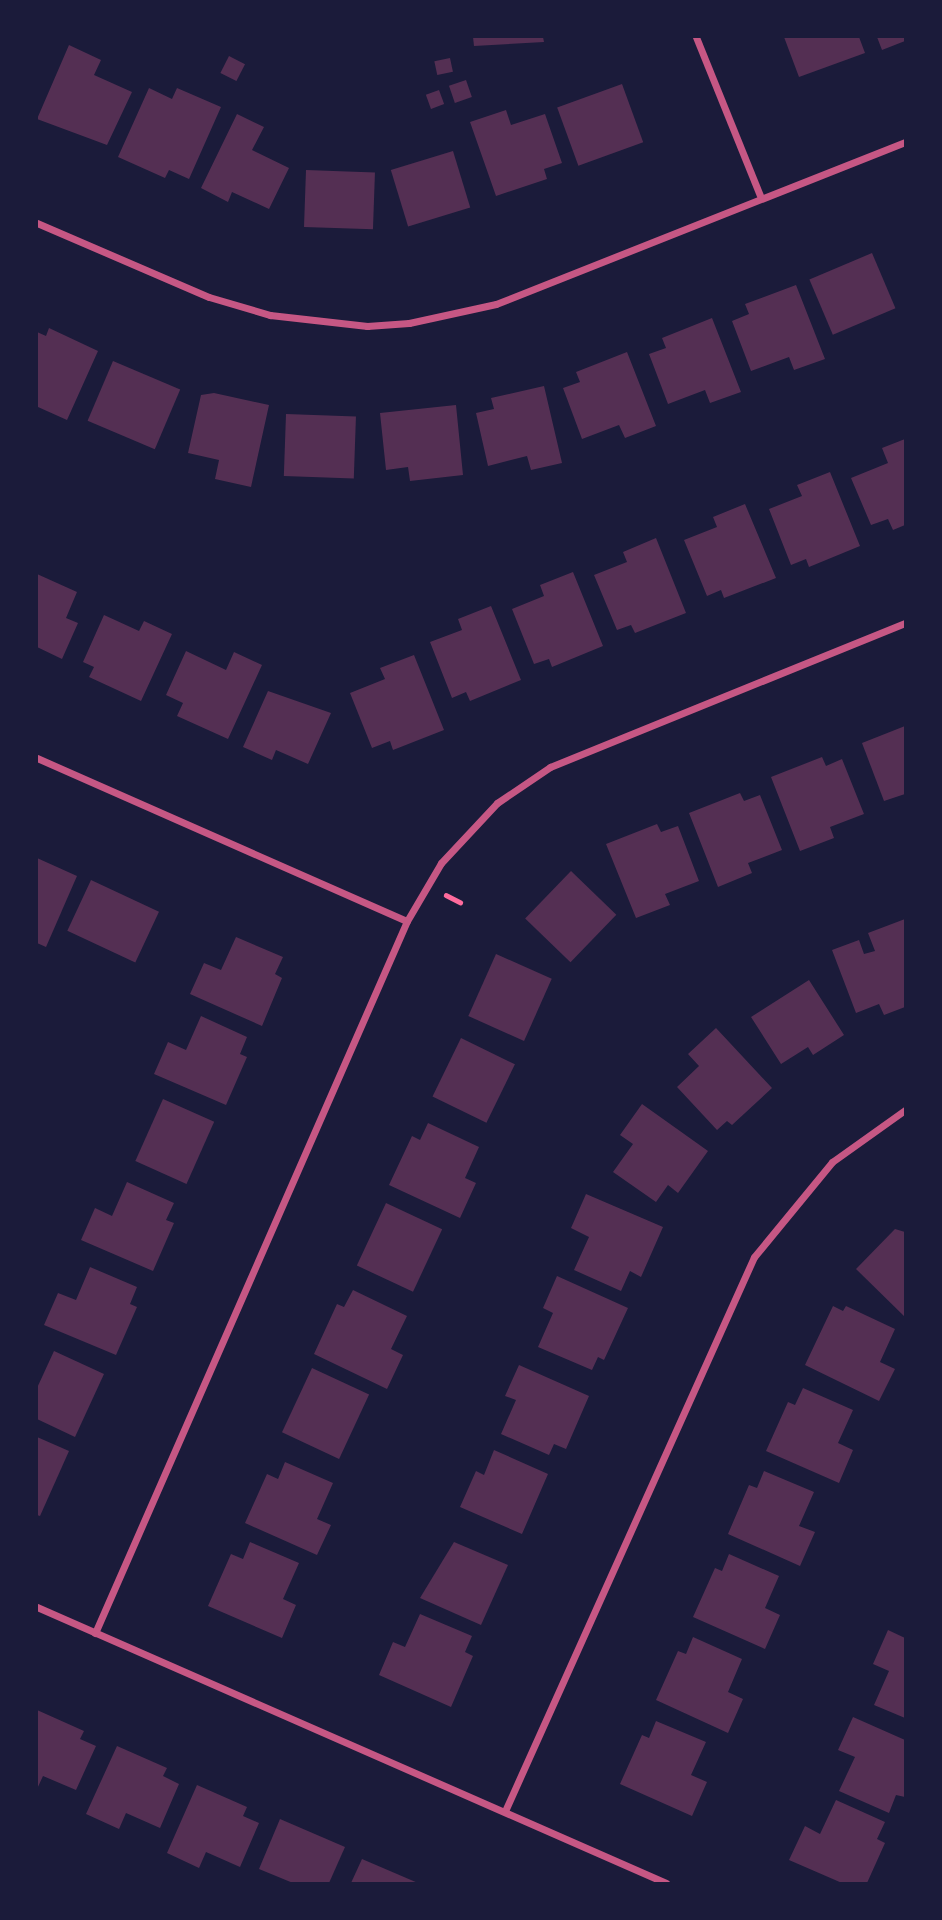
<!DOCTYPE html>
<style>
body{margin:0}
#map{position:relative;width:942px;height:1920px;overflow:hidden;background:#1b1b3a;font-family:Manrope,sans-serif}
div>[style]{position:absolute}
.building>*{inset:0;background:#542f53;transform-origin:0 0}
.path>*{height:4.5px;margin:-2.25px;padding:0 2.25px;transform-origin:2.25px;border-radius:2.25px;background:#ff6b9d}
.minor>*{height:7px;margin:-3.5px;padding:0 3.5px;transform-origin:3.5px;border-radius:3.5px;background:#c65784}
span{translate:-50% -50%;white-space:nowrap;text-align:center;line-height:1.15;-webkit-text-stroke:7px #1b1b3a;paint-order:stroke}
.frame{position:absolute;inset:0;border:38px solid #1b1b3a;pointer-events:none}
</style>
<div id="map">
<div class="building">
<i style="clip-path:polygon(473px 37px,543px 37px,544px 42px,474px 46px)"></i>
<i style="clip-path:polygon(784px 37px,859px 37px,865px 53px,799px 77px)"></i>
<i style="clip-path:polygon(877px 37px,905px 37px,905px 41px,882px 50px)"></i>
<i style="clip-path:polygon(69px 45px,101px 60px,94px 75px,132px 92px,107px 145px,37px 119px)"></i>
<i style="left:229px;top:56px;width:18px;height:19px;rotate:27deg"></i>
<i style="left:450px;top:58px;width:14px;height:16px;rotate:78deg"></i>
<i style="left:466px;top:80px;width:18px;height:18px;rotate:71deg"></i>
<i style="left:622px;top:84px;width:62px;height:69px;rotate:70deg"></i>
<i style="clip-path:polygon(149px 88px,172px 99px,177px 88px,221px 107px,189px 179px,169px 170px,165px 178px,118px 157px)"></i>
<i style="left:439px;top:90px;width:15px;height:14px;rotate:70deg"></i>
<i style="clip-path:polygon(506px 110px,511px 125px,545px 114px,562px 163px,544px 169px,547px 179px,496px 196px,470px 122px)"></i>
<i style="clip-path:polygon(237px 114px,264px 127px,252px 150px,289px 168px,269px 209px,232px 192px,228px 202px,201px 188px)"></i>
<i style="left:453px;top:151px;width:59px;height:65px;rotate:73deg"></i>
<i style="left:306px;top:170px;width:69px;height:57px;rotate:2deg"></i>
<i style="left:872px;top:253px;width:60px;height:68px;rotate:67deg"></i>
<i style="clip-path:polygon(796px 285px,825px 359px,794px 370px,789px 357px,751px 371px,732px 321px,749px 314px,745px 304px)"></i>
<i style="clip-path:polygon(712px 318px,741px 392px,710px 403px,705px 390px,668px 404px,649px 354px,666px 348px,662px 338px)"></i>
<i style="clip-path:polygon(49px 328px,98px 351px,67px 420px,38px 407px,37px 332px,46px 336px)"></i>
<i style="clip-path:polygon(627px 352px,656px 426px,625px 438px,619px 425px,582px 439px,563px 388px,580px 382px,576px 372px)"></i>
<i style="left:113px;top:361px;width:73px;height:65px;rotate:23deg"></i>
<i style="clip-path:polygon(544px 386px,562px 463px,531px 470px,527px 456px,488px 466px,476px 413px,494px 409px,491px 398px)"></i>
<i style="clip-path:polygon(214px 393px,269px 405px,251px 487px,215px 479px,219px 460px,188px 453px,201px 395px)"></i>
<i style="clip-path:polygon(456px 405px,463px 475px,410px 481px,408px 467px,386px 470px,380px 413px)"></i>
<i style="left:286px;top:414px;width:70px;height:62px;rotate:2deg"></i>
<i style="clip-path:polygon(905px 439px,905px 525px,893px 530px,888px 519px,871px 525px,851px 478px,888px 463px,882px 448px)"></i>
<i style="clip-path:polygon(830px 472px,860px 546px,809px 567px,806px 559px,791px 565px,769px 509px,802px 496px,797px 485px)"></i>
<i style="clip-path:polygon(745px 504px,776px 578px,724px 598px,721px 590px,707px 596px,684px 540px,717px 527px,713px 517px)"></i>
<i style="clip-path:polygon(656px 538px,686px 613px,635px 633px,631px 625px,617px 630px,594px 575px,627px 562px,623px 552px)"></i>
<i style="clip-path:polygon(573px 572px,603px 646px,552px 667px,549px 659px,534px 664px,512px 609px,544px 596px,540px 585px)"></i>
<i style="clip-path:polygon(37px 574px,77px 592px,66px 618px,78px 623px,62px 659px,37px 647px)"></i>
<i style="clip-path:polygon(491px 606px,521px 680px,470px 701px,466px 692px,452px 698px,430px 642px,462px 630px,458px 619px)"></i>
<i style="clip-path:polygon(104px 615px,139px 631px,144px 621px,172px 634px,141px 701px,89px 677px,94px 667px,83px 662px)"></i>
<i style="clip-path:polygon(186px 651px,226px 670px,234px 652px,262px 665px,228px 739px,177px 716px,183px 703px,166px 695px)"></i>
<i style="clip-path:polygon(414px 655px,444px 730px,393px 750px,390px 741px,372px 748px,350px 693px,385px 679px,380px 668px)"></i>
<i style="clip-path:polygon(268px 691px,331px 713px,308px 764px,276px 750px,272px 760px,243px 747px)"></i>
<i style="clip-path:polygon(905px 726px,905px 794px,884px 801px,862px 743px)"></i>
<i style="clip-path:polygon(822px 757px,826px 766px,842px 759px,864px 814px,830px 827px,834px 838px,800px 851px,771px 777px)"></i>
<i style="clip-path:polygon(740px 793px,744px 801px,760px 795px,782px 850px,748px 863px,752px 873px,718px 887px,689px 813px)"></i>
<i style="clip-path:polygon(657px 824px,661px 832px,678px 826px,699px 881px,665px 894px,670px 905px,636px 918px,606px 844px)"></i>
<i style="clip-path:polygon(37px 858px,77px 876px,46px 947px,37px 943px)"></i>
<i style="left:571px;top:871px;width:63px;height:66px;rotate:44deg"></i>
<i style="left:91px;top:880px;width:75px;height:56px;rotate:25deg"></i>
<i style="clip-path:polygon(905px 919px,905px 1007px,884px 1015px,879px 1004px,856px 1013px,832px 950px,859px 940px,864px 954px,875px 951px,868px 933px)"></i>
<i style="clip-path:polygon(236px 937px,283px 957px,275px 974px,282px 978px,262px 1026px,190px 994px,204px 963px,221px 970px)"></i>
<i style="left:496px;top:954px;width:61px;height:68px;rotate:24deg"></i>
<i style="clip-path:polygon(809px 980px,844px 1035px,813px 1055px,808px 1047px,781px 1064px,751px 1017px)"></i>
<i style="clip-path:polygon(201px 1016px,247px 1037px,240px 1054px,247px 1057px,226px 1105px,154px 1074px,168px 1042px,186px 1050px)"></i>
<i style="clip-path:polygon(716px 1028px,772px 1088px,732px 1125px,727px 1121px,717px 1130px,677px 1087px,699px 1066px,688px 1054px)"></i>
<i style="left:461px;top:1038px;width:60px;height:65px;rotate:26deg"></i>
<i style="left:163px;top:1099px;width:56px;height:68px;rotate:24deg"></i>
<i style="clip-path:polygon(642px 1104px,708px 1151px,678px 1193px,668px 1185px,656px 1202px,613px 1172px,633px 1144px,620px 1135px)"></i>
<i style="clip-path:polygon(428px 1123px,479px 1147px,465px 1178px,476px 1183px,460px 1218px,389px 1185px,412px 1136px,420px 1140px)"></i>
<i style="clip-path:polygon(127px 1182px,174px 1203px,166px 1220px,174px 1223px,153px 1271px,81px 1240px,95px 1208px,112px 1216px)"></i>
<i style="clip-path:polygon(586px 1194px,663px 1227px,641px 1277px,630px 1271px,621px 1291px,574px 1270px,589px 1237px,571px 1228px)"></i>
<i style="left:386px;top:1203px;width:62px;height:69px;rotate:25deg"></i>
<i style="clip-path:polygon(895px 1229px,905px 1232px,905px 1317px,856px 1269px)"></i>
<i style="clip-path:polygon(90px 1267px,137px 1287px,130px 1304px,137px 1307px,116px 1355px,44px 1325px,58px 1293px,76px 1300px)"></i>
<i style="clip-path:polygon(557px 1276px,628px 1308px,604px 1360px,598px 1357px,592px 1370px,538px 1347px,553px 1313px,543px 1308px)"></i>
<i style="clip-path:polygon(353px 1290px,407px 1316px,391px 1349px,403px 1355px,387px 1389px,314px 1354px,337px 1304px,344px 1307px)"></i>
<i style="clip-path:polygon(833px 1306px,843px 1311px,846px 1306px,895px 1329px,880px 1362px,895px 1369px,879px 1401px,805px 1365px)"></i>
<i style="clip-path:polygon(54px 1351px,104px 1374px,75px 1437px,37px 1419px,37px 1388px)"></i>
<i style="clip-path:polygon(519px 1365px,589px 1396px,566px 1449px,554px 1444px,549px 1455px,501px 1434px,516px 1400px,505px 1396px)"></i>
<i style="left:312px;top:1368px;width:63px;height:71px;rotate:25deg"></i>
<i style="clip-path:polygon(803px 1388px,853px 1410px,838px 1443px,853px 1450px,839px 1483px,766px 1451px,788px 1402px,795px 1405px)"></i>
<i style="clip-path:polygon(37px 1437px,69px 1451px,40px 1516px,37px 1515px)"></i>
<i style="clip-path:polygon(494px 1450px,548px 1474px,522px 1534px,460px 1507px,476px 1471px,484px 1475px)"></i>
<i style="clip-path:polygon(285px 1462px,333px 1483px,317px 1519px,331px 1525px,317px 1555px,245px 1523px,267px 1474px,278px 1479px)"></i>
<i style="clip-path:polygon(764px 1471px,814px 1492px,799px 1526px,815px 1532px,800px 1566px,728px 1534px,749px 1485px,757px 1488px)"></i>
<i style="clip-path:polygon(250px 1542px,299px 1563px,283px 1599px,296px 1605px,282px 1638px,208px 1606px,231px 1554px,243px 1559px)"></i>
<i style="clip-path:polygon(454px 1542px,508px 1565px,481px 1625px,420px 1598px)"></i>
<i style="clip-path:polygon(729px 1554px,779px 1576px,765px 1608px,780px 1615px,765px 1649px,693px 1617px,715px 1568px,722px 1571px)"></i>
<i style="clip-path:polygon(420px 1614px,472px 1636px,465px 1652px,473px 1656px,451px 1707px,379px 1675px,393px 1642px,405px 1647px)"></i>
<i style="clip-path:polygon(888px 1630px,905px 1638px,905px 1718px,874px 1705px,889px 1671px,873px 1664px)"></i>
<i style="clip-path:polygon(693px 1637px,742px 1659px,728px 1692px,743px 1699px,728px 1733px,656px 1700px,678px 1651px,686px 1654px)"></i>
<i style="clip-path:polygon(37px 1710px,84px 1731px,80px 1739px,96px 1746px,76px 1790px,43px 1776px,37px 1789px)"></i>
<i style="clip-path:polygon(853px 1717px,905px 1740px,905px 1797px,896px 1795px,889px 1813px,839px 1791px,855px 1757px,838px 1750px)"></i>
<i style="clip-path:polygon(656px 1721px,706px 1742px,691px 1775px,707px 1782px,692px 1816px,620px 1784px,642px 1735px,649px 1738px)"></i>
<i style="clip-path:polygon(117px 1746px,167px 1768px,163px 1776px,179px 1784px,160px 1828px,126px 1813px,119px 1829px,86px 1814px)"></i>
<i style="clip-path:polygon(197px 1785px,247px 1807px,243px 1816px,259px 1823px,240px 1867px,206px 1852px,199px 1868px,167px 1853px)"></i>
<i style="clip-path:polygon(836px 1800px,885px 1822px,877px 1839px,885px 1843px,867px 1883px,842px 1883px,789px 1860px,805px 1826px,820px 1834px)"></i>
<i style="clip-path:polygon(280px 1819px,345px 1847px,329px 1883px,293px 1883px,259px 1869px)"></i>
<i style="clip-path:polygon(362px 1859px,418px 1883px,351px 1883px)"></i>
</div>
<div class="path">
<i style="left:446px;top:895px;width:16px;rotate:27deg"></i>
</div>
<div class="minor">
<i style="left:696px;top:37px;width:174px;rotate:68deg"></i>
<i style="left:37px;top:223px;width:187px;rotate:23.3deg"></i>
<i style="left:209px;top:297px;width:64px;rotate:16.4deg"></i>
<i style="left:270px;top:315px;width:98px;rotate:6.5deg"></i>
<i style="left:367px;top:326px;width:42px;rotate:-4.1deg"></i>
<i style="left:409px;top:323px;width:89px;rotate:-12.3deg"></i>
<i style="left:496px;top:304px;width:440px;rotate:-21.6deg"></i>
<i style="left:37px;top:758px;width:404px;rotate:23.8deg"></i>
<i style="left:37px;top:1607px;width:687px;rotate:23.69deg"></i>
<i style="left:95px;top:1633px;width:777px;rotate:-66.34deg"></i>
<i style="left:407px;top:921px;width:67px;rotate:-59.6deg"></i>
<i style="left:441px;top:863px;width:82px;rotate:-47deg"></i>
<i style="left:497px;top:803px;width:64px;rotate:-34.2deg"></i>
<i style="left:550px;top:767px;width:383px;rotate:-22.1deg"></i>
<i style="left:505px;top:1811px;width:607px;rotate:-65.8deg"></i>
<i style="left:754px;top:1257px;width:123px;rotate:-50.6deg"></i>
<i style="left:832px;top:1162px;width:90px;rotate:-35.5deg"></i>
</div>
<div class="frame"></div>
</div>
